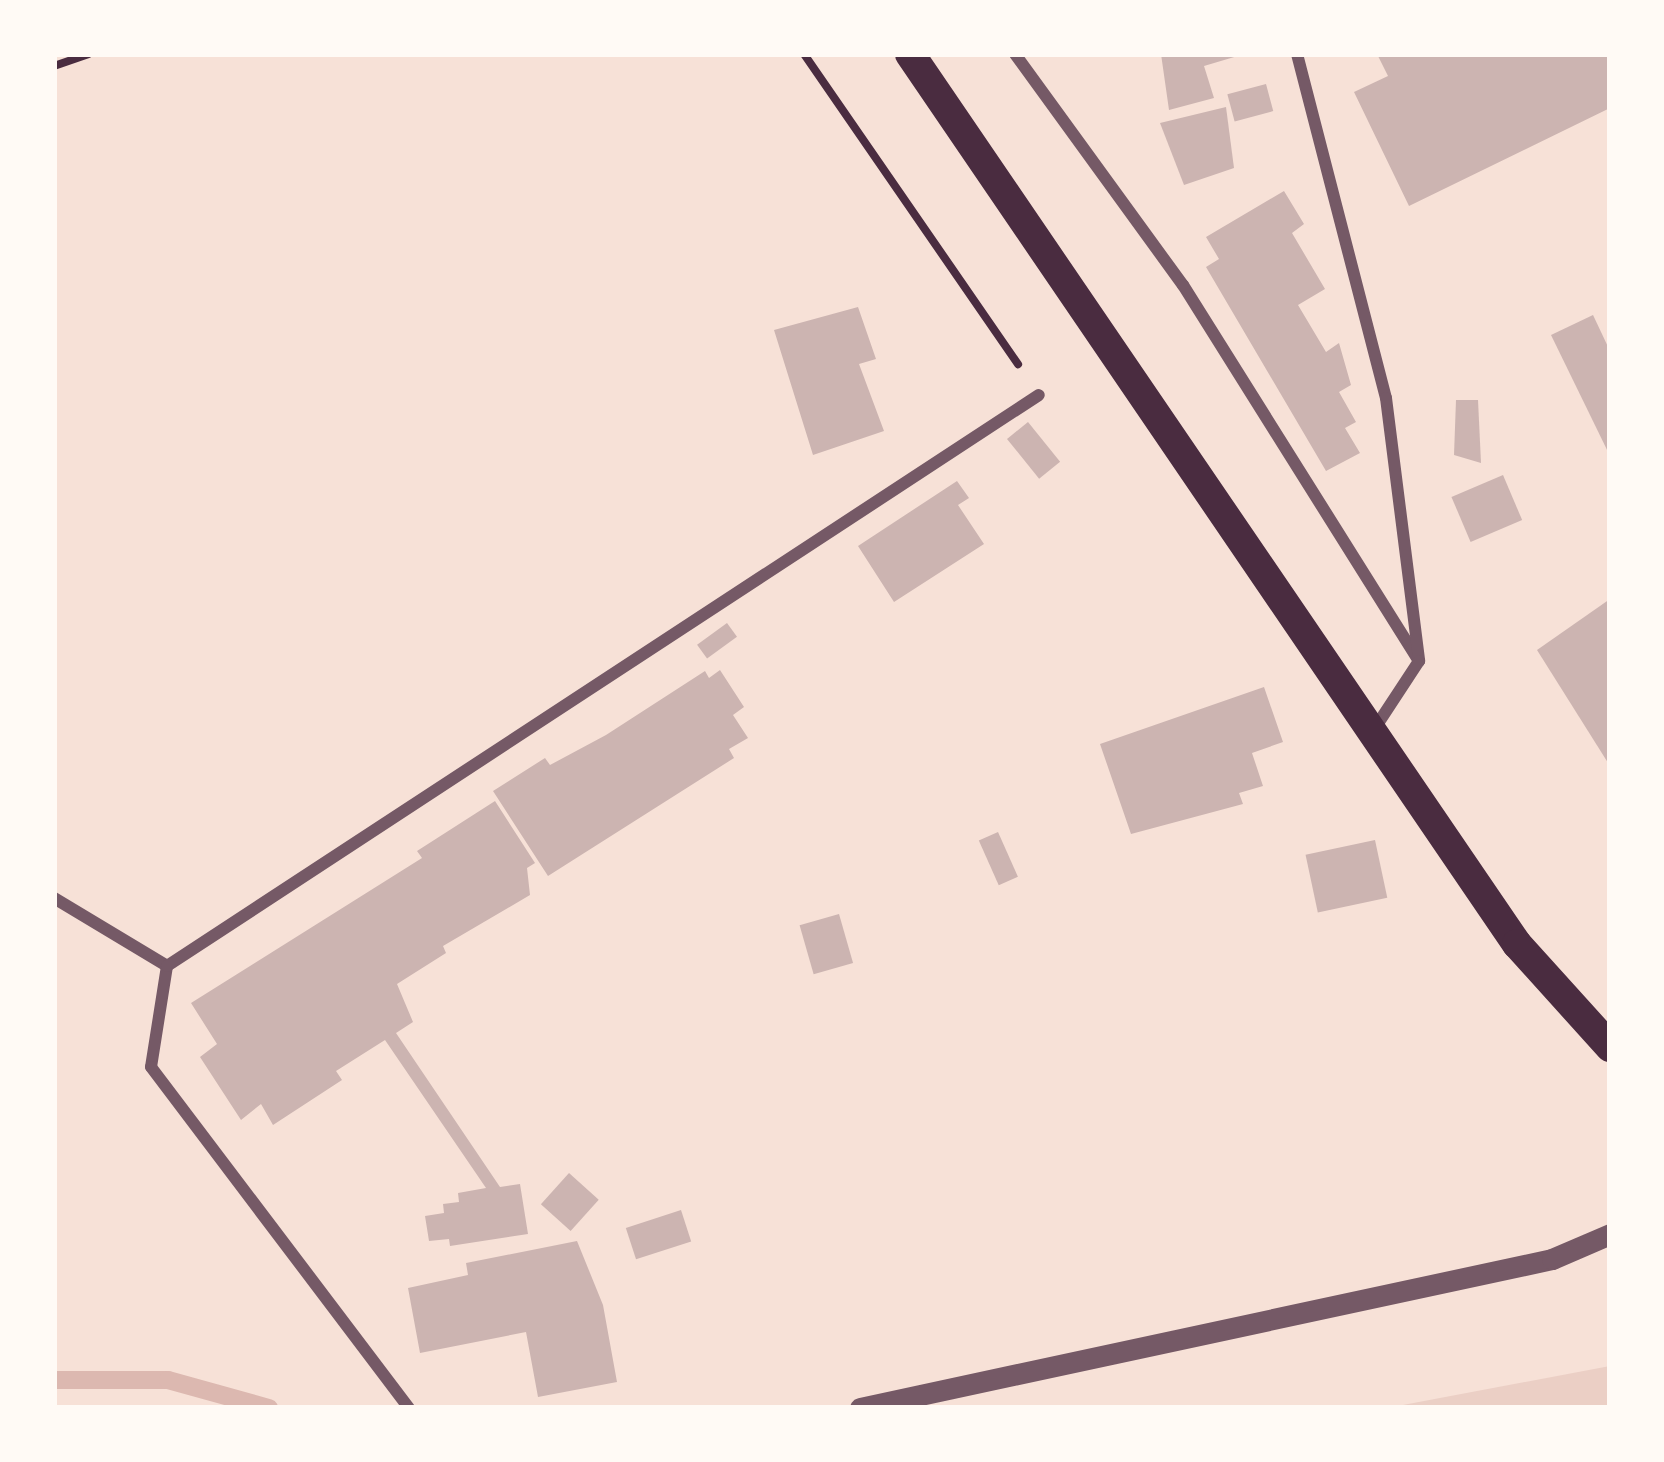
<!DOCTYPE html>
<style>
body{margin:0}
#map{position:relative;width:1664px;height:1462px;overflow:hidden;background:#f7e1d7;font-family:Roboto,sans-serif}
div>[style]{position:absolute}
.green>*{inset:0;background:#ebcfc5}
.stream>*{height:18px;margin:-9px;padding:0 9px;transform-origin:9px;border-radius:9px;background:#dcb8b0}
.building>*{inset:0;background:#ccb4b1;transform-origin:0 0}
.path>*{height:8px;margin:-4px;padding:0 4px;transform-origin:4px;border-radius:4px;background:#4a2c40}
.minor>*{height:12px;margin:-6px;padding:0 6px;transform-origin:6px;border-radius:6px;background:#755966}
.tertiary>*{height:21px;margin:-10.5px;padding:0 10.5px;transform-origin:10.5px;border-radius:10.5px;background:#755966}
.primary>*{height:30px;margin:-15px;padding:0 15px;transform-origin:15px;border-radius:15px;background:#4a2c40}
span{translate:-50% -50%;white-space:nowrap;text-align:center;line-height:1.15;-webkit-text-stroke:9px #fffaf5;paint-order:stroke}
.frame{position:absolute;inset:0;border:57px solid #fffaf5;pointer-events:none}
</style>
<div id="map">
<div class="green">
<i style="clip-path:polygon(1610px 1366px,1610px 1408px,1387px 1408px)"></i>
</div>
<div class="stream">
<i style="left:54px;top:1380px;width:114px"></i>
<i style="left:168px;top:1380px;width:105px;rotate:15.5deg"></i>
</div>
<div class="building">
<i style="clip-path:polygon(1161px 54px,1241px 54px,1241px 55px,1204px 66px,1214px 98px,1169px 110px)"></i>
<i style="clip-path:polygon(1377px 54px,1610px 54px,1610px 108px,1409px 206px,1354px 92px,1388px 76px)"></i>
<i style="left:1266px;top:84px;width:28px;height:40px;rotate:75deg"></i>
<i style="clip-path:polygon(1226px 107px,1234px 168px,1184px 185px,1160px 123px)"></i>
<i style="clip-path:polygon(1284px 191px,1304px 224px,1292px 233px,1325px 289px,1298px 305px,1326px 352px,1339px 343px,1351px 385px,1339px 392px,1356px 422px,1345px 428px,1360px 453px,1326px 471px,1206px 267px,1219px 259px,1206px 237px)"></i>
<i style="clip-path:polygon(858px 307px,876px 359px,859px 364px,884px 431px,813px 455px,774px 330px)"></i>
<i style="clip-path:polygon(1593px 315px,1610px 351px,1610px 456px,1551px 335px)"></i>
<i style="clip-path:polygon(1456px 400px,1478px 400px,1481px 463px,1454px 455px)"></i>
<i style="left:1028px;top:422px;width:51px;height:27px;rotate:51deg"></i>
<i style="left:1503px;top:475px;width:49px;height:56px;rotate:67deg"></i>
<i style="clip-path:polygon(957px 481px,969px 498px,958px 505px,984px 544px,894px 602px,858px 546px)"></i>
<i style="clip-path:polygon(1610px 599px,1610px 766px,1537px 650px)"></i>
<i style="left:727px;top:623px;width:17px;height:37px;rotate:54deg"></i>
<i style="clip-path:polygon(720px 670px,744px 707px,733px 715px,748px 738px,729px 749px,734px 758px,548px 876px,493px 791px,545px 758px,550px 765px,606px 735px,705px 671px,709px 678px)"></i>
<i style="clip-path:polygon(1264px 687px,1283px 742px,1252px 753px,1263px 786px,1239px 793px,1243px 804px,1131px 834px,1100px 744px)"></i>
<i style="clip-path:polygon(495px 801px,535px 863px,527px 868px,530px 895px,443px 946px,446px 953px,397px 984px,413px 1022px,396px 1033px,500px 1187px,520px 1184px,528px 1234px,450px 1246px,449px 1239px,429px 1241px,425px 1216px,444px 1213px,443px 1204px,459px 1202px,458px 1193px,486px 1188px,385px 1040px,336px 1071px,342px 1080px,273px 1125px,261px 1104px,241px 1120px,200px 1057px,217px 1044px,191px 1003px,422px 858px,417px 851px)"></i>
<i style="left:998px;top:832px;width:49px;height:21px;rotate:66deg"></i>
<i style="left:1375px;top:840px;width:59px;height:71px;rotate:78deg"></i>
<i style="left:839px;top:914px;width:51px;height:41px;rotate:74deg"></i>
<i style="left:569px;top:1173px;width:40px;height:42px;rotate:42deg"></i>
<i style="left:681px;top:1210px;width:33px;height:58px;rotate:72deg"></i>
<i style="clip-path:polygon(577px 1241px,603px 1305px,617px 1382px,538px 1397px,526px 1332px,420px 1353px,408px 1288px,468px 1275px,466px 1263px)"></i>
</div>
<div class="path">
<i style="left:804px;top:54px;width:377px;rotate:55.4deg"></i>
<i style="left:54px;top:66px;width:36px;rotate:-19deg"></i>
</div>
<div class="minor">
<i style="left:1015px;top:54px;width:286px;rotate:54deg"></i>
<i style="left:1183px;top:285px;width:444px;rotate:57.9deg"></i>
<i style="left:1297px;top:54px;width:355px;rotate:75.5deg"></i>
<i style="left:1386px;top:398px;width:265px;rotate:82.8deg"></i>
<i style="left:1419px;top:661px;width:80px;rotate:123.3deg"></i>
<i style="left:54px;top:898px;width:132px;rotate:31deg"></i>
<i style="left:167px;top:966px;width:102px;rotate:99deg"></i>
<i style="left:151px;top:1067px;width:428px;rotate:52.9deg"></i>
<i style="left:167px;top:966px;width:1042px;rotate:-33.22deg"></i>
</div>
<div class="tertiary">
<i style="left:860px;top:1408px;width:708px;rotate:-12.15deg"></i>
<i style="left:1552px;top:1259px;width:63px;rotate:-23.3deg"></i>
</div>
<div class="primary">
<i style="left:910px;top:54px;width:1077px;rotate:55.71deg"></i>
<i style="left:1517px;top:944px;width:139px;rotate:47.9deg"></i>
</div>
<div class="frame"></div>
</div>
